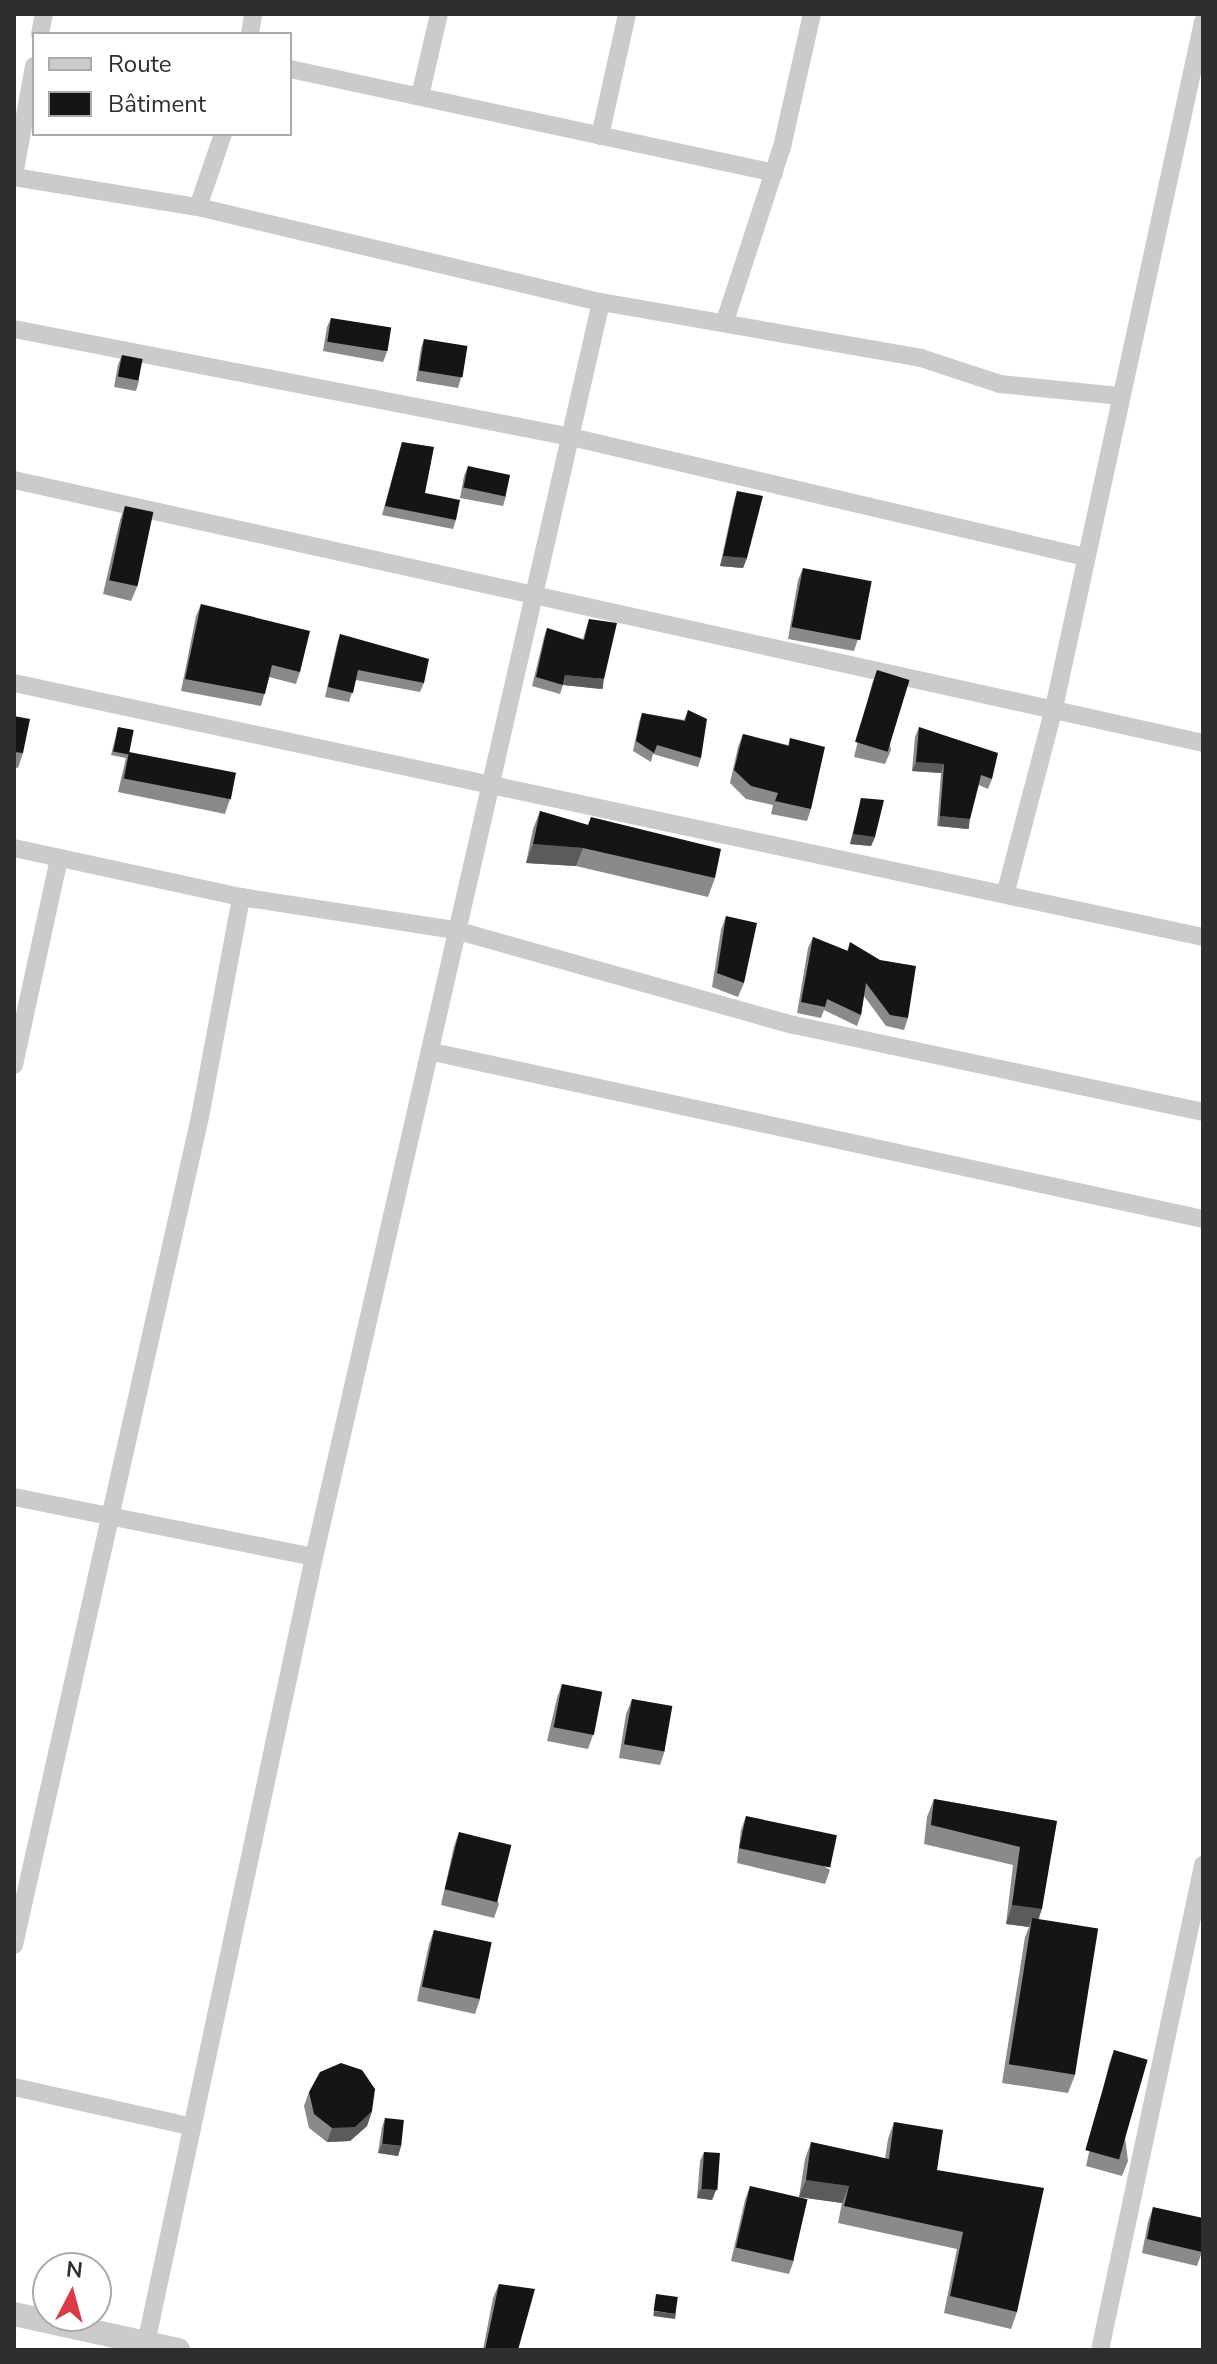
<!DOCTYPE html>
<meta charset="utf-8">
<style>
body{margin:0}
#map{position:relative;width:1217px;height:2364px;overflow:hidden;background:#fff;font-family:"Nunito Sans",sans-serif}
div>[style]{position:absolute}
.minor>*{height:18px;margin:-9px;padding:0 9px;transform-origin:9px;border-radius:9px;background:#cbcbcb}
.tertiary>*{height:24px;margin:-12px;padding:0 12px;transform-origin:12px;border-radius:12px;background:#cbcbcb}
.wall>*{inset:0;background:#8a8a8a}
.shaded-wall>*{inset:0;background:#5b5b5b;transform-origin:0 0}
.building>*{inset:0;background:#151515;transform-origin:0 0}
span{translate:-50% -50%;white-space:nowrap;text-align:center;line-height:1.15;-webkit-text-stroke:8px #fff;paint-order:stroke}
.frame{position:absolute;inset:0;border:16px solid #2e2e2e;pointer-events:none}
.legend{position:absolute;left:32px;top:32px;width:260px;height:104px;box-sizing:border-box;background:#fff;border:2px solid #ababab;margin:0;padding:10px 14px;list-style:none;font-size:24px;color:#2e2e2e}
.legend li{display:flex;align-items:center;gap:16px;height:40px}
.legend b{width:40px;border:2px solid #ababab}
.north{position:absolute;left:32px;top:2252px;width:80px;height:80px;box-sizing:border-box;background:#fff;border:2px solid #ababab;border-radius:50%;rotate:6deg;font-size:22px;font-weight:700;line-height:32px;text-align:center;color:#2e2e2e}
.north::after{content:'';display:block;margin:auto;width:28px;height:36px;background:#db3a46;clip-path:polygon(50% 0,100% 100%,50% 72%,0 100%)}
</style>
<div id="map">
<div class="minor">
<i style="left:40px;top:34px;width:20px;rotate:-79deg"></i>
<i style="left:250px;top:34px;width:20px;rotate:-81deg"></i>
<i style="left:290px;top:69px;width:495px;rotate:12.1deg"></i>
<i style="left:420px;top:96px;width:84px;rotate:-77deg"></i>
<i style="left:600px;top:136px;width:125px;rotate:-77.5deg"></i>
<i style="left:14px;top:176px;width:112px;rotate:-79.7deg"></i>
<i style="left:14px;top:177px;width:186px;rotate:9.3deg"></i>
<i style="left:198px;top:207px;width:414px;rotate:13.3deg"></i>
<i style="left:601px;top:302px;width:1287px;rotate:102.88deg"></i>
<i style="left:314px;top:1557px;width:804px;rotate:102.06deg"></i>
<i style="left:198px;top:207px;width:77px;rotate:-71.1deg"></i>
<i style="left:601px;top:302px;width:325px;rotate:9.9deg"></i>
<i style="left:921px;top:358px;width:83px;rotate:18.2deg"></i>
<i style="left:1000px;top:384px;width:122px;rotate:5.7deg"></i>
<i style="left:725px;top:321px;width:183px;rotate:-71.9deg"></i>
<i style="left:782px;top:147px;width:136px;rotate:-77.3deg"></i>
<i style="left:14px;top:329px;width:567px;rotate:10.97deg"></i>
<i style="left:571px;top:437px;width:528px;rotate:13.14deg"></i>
<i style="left:14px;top:480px;width:1218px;rotate:12.47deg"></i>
<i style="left:14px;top:683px;width:1216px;rotate:12.06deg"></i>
<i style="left:14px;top:848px;width:232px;rotate:12.2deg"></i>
<i style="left:241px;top:897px;width:217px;rotate:8.8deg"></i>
<i style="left:455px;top:930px;width:352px;rotate:15.7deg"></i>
<i style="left:794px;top:1025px;width:418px;rotate:12deg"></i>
<i style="left:1006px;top:891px;width:189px;rotate:-75.3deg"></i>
<i style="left:1054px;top:708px;width:702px;rotate:-77.75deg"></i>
<i style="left:433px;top:1052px;width:788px;rotate:12.24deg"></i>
<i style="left:14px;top:1065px;width:212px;rotate:-77.7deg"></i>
<i style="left:14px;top:1497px;width:306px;rotate:11.3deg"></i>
<i style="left:14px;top:1945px;width:849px;rotate:-77.34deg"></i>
<i style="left:200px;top:1117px;width:224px;rotate:-79.4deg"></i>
<i style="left:14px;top:2087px;width:178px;rotate:12.6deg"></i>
<i style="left:1100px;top:2350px;width:496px;rotate:-78deg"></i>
</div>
<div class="tertiary">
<i style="left:14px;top:2314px;width:168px;rotate:12.4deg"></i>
</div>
<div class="wall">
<i style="clip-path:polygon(331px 318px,387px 352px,383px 362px,323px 351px,327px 327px)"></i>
<i style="clip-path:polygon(424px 339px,461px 378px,458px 388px,416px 381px,421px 348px)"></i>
<i style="clip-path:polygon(122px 355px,139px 381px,136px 391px,114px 387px,118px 365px)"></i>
<i style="clip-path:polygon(402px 442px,425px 493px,456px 520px,453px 529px,382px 515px)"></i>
<i style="clip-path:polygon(468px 466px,506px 496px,503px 506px,460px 498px,464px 476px)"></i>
<i style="clip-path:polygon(737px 491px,747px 558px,743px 568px,720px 566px,734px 501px)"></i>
<i style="clip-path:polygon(125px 506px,137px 587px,131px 601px,103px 594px,120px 520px)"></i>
<i style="clip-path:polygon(803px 568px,858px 639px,854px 651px,788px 639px,798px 580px)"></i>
<i style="clip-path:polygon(201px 604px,300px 672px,296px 684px,269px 677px,261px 706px,181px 691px,196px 616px)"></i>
<i style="clip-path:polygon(589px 619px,600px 689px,563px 685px,560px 694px,532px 686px,544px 637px,547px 628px,583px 639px)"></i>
<i style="clip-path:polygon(340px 634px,424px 683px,420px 692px,356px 680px,349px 702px,325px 697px,337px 644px)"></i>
<i style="clip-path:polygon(877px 670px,891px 750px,885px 764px,854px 757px,872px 684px)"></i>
<i style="clip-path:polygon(688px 710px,701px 758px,698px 767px,653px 754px,651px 762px,633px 751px,639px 722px,642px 713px,684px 720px)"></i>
<i style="clip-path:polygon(14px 716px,23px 753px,18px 768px,14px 767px)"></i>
<i style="clip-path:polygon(118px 727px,129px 752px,230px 799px,225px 814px,118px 792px,126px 758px,111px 755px)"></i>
<i style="clip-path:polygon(919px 727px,992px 779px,988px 789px,979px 785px,967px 829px,937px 826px,941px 773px,912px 771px,915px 737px)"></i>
<i style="clip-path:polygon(743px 734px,788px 745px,790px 738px,811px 809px,807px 821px,771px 814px,773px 805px,746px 799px,730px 783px,738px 747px)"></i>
<i style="clip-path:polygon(861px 798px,875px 837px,871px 846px,850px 844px)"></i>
<i style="clip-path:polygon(540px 811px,588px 825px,715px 878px,708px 897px,576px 866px,526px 863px,533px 829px)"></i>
<i style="clip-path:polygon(726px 916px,744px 983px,738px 997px,712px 987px,721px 930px)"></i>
<i style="clip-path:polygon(813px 937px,847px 951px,850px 942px,908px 1018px,904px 1030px,886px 1026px,864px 996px,861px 1015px,857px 1026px,824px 1010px,821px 1018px,797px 1013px,808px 948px)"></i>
<i style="clip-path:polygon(562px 1684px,593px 1735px,588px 1749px,547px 1741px,557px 1698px)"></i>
<i style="clip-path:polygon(632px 1699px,665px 1750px,660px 1765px,619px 1758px,626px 1714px)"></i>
<i style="clip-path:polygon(934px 1799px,1057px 1821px,1039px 1919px,1075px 2075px,1068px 2093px,1002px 2083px,1025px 1937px,1029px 1927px,1006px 1924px,1013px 1865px,924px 1844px,927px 1817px)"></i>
<i style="clip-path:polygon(746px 1816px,830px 1870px,825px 1884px,737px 1863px,741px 1830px)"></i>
<i style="clip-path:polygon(459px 1832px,499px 1904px,494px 1918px,441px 1905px,454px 1846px)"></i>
<i style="clip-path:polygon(434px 1930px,480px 1999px,475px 2014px,417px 2001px,429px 1944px)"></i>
<i style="clip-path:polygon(1114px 2050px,1128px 2161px,1122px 2176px,1086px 2166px,1109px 2064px)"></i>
<i style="clip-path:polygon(309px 2092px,372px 2111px,367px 2126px,350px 2141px,327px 2142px,309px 2128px,304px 2106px)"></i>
<i style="clip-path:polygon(385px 2118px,401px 2146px,398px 2156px,378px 2153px,382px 2127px)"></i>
<i style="clip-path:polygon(894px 2122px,937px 2170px,1017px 2312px,1011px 2329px,944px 2313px,957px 2249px,838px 2223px,842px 2203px,799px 2197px,805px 2159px,811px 2142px,885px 2159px,888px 2139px)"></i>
<i style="clip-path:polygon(704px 2152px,716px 2190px,712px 2200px,697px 2198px,700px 2161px)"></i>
<i style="clip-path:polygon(750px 2186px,794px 2260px,789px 2274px,731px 2261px,745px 2200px)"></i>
<i style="clip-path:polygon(1153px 2207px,1202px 2252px,1197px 2266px,1142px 2253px,1148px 2222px)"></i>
<i style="clip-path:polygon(499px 2284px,518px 2350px,483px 2350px,493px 2298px)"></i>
</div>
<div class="shaded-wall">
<i style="clip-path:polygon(723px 556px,747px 558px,743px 568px,720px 566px)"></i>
<i style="left:565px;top:675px;width:39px;height:10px;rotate:6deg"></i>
<i style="clip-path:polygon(916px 762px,944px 764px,941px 773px,912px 771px)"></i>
<i style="left:940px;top:816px;width:30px;height:10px;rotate:6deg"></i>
<i style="clip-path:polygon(853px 834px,875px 837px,871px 846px,850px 844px)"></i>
<i style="clip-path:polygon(533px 844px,583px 848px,576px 866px,526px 863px)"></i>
<i style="clip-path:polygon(1012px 1905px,1042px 1909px,1035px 1928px,1032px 1918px,1029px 1927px,1006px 1924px)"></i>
<i style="clip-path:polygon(372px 2111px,367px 2126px,350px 2141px,327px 2142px,332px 2128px)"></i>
<i style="clip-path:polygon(382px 2144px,401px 2146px,398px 2156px,378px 2153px)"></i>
<i style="clip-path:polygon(806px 2180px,849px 2186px,842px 2203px,799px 2197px)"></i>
<i style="clip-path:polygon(700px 2189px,716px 2190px,712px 2200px,697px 2198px)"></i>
<i style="left:654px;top:2311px;width:22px;height:5px;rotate:8deg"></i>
</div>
<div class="building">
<i style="left:331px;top:318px;width:61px;height:24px;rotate:9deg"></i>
<i style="left:424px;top:339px;width:44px;height:32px;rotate:9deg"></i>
<i style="left:122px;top:355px;width:21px;height:22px;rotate:11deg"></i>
<i style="clip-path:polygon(402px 442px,434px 447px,425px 493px,460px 500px,456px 520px,385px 506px)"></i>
<i style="left:468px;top:466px;width:43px;height:22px;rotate:12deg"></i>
<i style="clip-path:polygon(737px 491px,763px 496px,747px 558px,723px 556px)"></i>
<i style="left:125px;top:506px;width:29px;height:76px;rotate:12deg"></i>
<i style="left:803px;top:568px;width:70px;height:60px;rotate:11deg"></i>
<i style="clip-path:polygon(201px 604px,310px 631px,300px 672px,272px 665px,265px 694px,185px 679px)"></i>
<i style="clip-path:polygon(589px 619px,617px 623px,604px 679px,565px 675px,563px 685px,536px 677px,547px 628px,584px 640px)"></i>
<i style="clip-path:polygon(340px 634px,429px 659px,424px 683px,358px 670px,353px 693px,328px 687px)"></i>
<i style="left:877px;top:670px;width:34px;height:75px;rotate:17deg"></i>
<i style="clip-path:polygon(688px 710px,707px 719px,701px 758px,657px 745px,654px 753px,636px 741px,642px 713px,685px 721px)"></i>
<i style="clip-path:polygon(14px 716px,30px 719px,23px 753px,14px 752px)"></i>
<i style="left:118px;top:727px;width:16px;height:25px;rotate:11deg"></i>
<i style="clip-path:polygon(919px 727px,998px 753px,992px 779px,981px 775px,970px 819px,940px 816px,944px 764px,916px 762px)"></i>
<i style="clip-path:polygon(743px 734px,789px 746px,790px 738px,825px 747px,811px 809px,775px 801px,778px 793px,751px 786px,734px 770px)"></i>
<i style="left:129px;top:752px;width:109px;height:27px;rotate:11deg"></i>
<i style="clip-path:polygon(861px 798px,884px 800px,875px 837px,853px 834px)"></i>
<i style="clip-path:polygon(540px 811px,588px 825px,591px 817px,721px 849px,715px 878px,583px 848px,533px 844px)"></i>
<i style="clip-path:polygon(726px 916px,757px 923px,744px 983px,717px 973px)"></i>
<i style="clip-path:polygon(813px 937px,848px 951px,850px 942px,880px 960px,916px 966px,908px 1018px,890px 1015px,866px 983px,861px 1015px,827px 999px,825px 1007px,801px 1002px)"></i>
<i style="left:562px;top:1684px;width:41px;height:44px;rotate:11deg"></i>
<i style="left:632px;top:1699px;width:41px;height:46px;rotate:10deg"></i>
<i style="clip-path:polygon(934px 1799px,1057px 1821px,1042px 1909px,1012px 1905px,1020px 1847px,931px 1825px)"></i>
<i style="left:746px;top:1816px;width:93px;height:33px;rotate:12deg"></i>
<i style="left:459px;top:1832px;width:54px;height:59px;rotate:14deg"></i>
<i style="left:1032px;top:1918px;width:67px;height:148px;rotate:9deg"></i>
<i style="left:434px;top:1930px;width:59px;height:58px;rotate:12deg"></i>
<i style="left:1114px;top:2050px;width:35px;height:104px;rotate:16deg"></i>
<i style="clip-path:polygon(341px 2063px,362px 2070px,375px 2089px,372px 2111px,355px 2127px,332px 2128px,314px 2114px,309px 2092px,320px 2072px)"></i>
<i style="left:385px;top:2118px;width:19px;height:26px;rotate:6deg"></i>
<i style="clip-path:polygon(894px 2122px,943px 2130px,937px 2170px,1044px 2188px,1017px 2312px,950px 2296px,963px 2232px,844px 2206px,849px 2186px,806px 2180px,811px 2142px,889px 2159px)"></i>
<i style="left:704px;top:2152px;width:16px;height:37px;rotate:4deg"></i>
<i style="left:750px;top:2186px;width:59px;height:63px;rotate:13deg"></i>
<i style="clip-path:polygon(1153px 2207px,1203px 2218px,1202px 2252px,1147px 2239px)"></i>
<i style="clip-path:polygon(499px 2284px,535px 2289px,518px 2350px,485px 2350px)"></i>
<i style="left:656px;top:2294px;width:22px;height:17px;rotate:8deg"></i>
</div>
<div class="frame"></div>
<ul class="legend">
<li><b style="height:10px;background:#cbcbcb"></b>Route</li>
<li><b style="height:22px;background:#151515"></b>Bâtiment</li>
</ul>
<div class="north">N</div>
</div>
